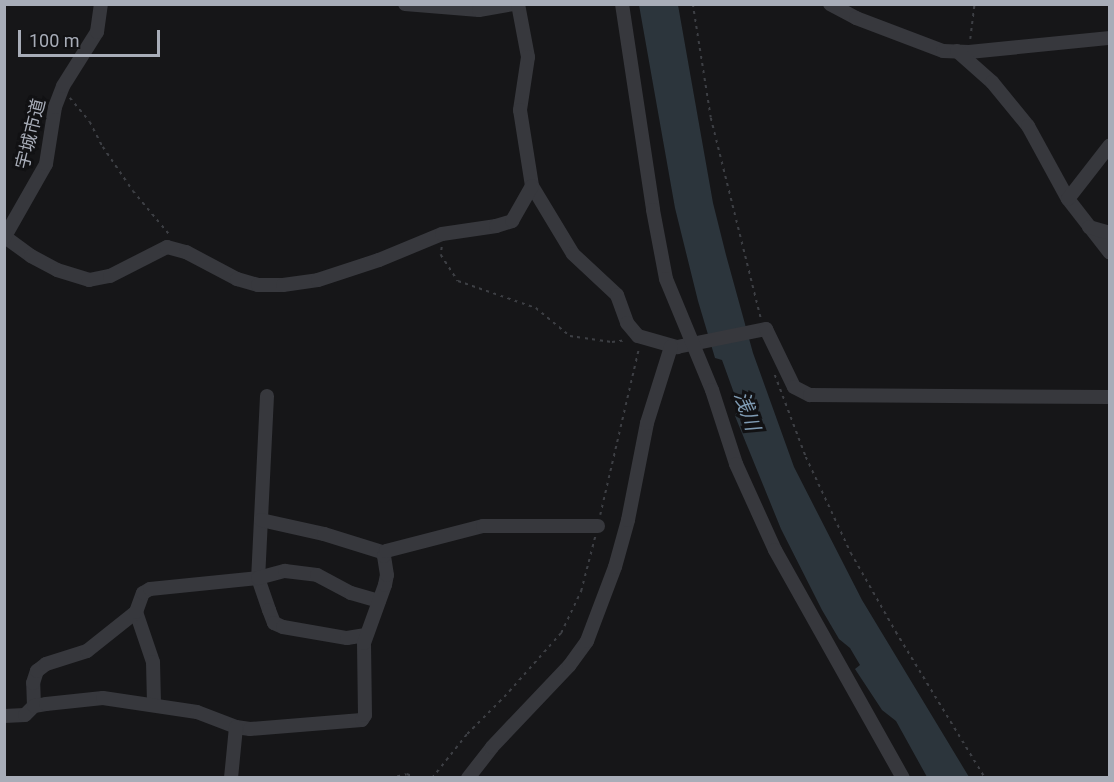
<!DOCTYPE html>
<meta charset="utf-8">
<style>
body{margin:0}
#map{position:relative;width:1114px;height:782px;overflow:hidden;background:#161618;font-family:Roboto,"Noto Sans JP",sans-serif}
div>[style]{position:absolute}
.water>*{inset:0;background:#2c353c}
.path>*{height:1.5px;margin-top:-0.75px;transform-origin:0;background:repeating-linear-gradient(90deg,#3d3f44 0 3px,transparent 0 7.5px)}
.minor>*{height:14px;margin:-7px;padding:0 7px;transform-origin:7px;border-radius:7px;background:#37383d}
span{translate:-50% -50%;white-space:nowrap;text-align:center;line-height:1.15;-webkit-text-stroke:6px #111113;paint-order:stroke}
.street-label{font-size:18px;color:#a8adb8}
.water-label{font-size:20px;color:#7f9bb3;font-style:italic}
.frame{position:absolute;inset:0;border:6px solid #a8adb8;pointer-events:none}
.scale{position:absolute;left:18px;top:30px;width:142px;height:27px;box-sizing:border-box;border:3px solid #a8adb8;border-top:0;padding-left:8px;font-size:18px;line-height:21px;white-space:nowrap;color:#a8adb8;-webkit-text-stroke:4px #111113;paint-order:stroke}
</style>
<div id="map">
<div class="water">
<i style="clip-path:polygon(639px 5px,678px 5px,713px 203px,726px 255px,753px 353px,794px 467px,862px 600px,969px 777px,927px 777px,896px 721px,882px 710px,855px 669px,860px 665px,850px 648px,839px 639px,822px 610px,781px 529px,735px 416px,739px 407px,722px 360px,715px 358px,698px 301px,675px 208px)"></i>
</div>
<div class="path">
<i style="left:693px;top:4px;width:115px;rotate:81deg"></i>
<i style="left:711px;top:118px;width:206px;rotate:76deg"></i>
<i style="left:970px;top:39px;width:35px;rotate:-83deg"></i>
<i style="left:70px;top:98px;width:31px;rotate:50deg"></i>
<i style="left:90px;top:122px;width:28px;rotate:63deg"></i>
<i style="left:103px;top:147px;width:53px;rotate:55.7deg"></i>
<i style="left:133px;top:191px;width:56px;rotate:50.1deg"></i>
<i style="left:442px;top:247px;width:8px;rotate:97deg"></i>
<i style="left:441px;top:255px;width:31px;rotate:57deg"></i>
<i style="left:458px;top:281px;width:83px;rotate:19.1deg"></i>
<i style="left:536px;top:308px;width:44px;rotate:39.5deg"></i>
<i style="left:570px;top:336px;width:42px;rotate:8.1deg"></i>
<i style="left:612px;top:342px;width:15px;rotate:-8deg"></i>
<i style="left:775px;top:375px;width:88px;rotate:69.3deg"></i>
<i style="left:806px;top:457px;width:106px;rotate:64.9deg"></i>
<i style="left:851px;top:553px;width:91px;rotate:60.3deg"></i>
<i style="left:896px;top:632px;width:171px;rotate:58.6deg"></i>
<i style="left:600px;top:515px;width:172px;rotate:-76.9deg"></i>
<i style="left:390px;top:778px;width:17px;rotate:-13deg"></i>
<i style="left:407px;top:774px;width:10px;rotate:24deg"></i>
<i style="left:432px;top:778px;width:56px;rotate:-51.5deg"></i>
<i style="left:467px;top:734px;width:52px;rotate:-45deg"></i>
<i style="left:504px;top:697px;width:86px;rotate:-48.3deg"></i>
<i style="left:561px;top:633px;width:47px;rotate:-64.5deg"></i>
<i style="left:581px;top:591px;width:56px;rotate:-75.5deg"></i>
</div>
<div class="minor">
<i style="left:405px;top:4px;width:74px;rotate:4.6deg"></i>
<i style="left:479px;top:10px;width:36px;rotate:-10deg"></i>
<i style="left:518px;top:4px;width:54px;rotate:79.3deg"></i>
<i style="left:528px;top:57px;width:54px;rotate:98.6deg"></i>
<i style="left:520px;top:110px;width:77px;rotate:81deg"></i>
<i style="left:532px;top:186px;width:79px;rotate:58.9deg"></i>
<i style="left:573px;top:254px;width:60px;rotate:43deg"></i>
<i style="left:617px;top:295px;width:30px;rotate:70deg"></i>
<i style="left:627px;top:323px;width:17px;rotate:50deg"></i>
<i style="left:638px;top:336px;width:41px;rotate:15.8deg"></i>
<i style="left:677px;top:347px;width:91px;rotate:-11.4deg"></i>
<i style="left:766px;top:329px;width:64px;rotate:64.2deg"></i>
<i style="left:794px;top:387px;width:18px;rotate:27deg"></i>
<i style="left:810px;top:395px;width:300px;rotate:0.4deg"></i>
<i style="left:622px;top:4px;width:208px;rotate:81.4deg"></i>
<i style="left:653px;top:210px;width:70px;rotate:79.3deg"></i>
<i style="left:666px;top:279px;width:120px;rotate:67.5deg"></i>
<i style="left:712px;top:390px;width:78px;rotate:72deg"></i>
<i style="left:736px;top:464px;width:94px;rotate:65.6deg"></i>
<i style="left:775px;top:550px;width:261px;rotate:60.7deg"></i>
<i style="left:830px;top:4px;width:30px;rotate:28deg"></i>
<i style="left:856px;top:18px;width:93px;rotate:20.8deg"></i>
<i style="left:943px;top:51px;width:26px;rotate:2deg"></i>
<i style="left:969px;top:52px;width:142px;rotate:-5.7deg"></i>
<i style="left:957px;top:51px;width:47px;rotate:41.5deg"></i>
<i style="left:992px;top:82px;width:57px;rotate:50.7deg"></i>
<i style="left:1028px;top:126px;width:83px;rotate:61.3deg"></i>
<i style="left:1068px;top:199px;width:68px;rotate:52.1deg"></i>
<i style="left:1068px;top:199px;width:68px;rotate:-52.1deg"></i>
<i style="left:1089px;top:227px;width:22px;rotate:16deg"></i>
<i style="left:5px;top:237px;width:32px;rotate:36deg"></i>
<i style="left:31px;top:256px;width:30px;rotate:28deg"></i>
<i style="left:57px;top:270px;width:34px;rotate:17deg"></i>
<i style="left:89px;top:280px;width:21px;rotate:-11deg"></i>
<i style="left:110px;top:276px;width:64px;rotate:-27deg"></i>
<i style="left:167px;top:247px;width:20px;rotate:15deg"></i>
<i style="left:186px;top:252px;width:58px;rotate:27.9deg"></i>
<i style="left:237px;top:279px;width:22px;rotate:16deg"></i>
<i style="left:258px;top:285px;width:25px"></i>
<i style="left:283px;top:285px;width:35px;rotate:-8deg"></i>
<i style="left:318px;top:280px;width:64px;rotate:-18.2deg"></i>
<i style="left:379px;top:260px;width:68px;rotate:-22.4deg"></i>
<i style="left:442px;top:234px;width:55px;rotate:-8.4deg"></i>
<i style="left:496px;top:226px;width:17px;rotate:-17deg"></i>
<i style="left:512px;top:221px;width:40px;rotate:-60.3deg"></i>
<i style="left:4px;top:238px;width:85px;rotate:-60.4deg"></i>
<i style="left:46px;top:164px;width:58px;rotate:-81deg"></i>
<i style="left:55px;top:107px;width:22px;rotate:-69deg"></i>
<i style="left:63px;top:86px;width:64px;rotate:-57.8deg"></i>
<i style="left:97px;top:32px;width:28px;rotate:-82deg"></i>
<i style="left:267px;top:396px;width:182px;rotate:92.8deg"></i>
<i style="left:258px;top:578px;width:34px;rotate:71deg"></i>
<i style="left:269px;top:610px;width:14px;rotate:69deg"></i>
<i style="left:274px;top:623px;width:10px;rotate:24deg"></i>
<i style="left:283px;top:627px;width:65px;rotate:9.8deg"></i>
<i style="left:347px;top:638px;width:19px;rotate:-9deg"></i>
<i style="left:261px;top:520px;width:65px;rotate:12.5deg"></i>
<i style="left:324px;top:534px;width:64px;rotate:17.3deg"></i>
<i style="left:136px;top:612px;width:53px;rotate:71.2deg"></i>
<i style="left:153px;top:662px;width:42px;rotate:88.6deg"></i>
<i style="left:34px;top:706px;width:23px;rotate:-92deg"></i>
<i style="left:33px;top:683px;width:13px;rotate:-72deg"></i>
<i style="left:37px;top:671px;width:11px;rotate:-38deg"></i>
<i style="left:46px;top:664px;width:43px;rotate:-17.6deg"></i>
<i style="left:87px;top:651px;width:63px;rotate:-38.5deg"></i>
<i style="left:136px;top:612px;width:20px;rotate:-70deg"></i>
<i style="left:143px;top:593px;width:8px;rotate:-30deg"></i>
<i style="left:150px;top:589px;width:109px;rotate:-5.8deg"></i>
<i style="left:258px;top:578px;width:28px;rotate:-15deg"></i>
<i style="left:285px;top:571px;width:32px;rotate:7deg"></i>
<i style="left:317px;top:575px;width:38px;rotate:28deg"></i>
<i style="left:351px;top:593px;width:29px;rotate:16deg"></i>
<i style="left:4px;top:716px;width:21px;rotate:-3deg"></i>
<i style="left:25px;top:715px;width:13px;rotate:-45deg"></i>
<i style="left:34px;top:706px;width:12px;rotate:-9deg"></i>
<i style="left:46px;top:704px;width:57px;rotate:-6deg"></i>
<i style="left:103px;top:698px;width:95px;rotate:8.5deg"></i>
<i style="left:197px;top:712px;width:42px;rotate:21deg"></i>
<i style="left:236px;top:727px;width:14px;rotate:8deg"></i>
<i style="left:250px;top:729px;width:112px;rotate:-4.6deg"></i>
<i style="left:362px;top:720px;width:6px;rotate:-59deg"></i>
<i style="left:365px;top:715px;width:72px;rotate:-90.8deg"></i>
<i style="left:364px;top:643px;width:62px;rotate:-70.1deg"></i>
<i style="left:385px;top:585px;width:10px;rotate:-79deg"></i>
<i style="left:387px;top:575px;width:19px;rotate:-99deg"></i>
<i style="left:384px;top:556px;width:5px;rotate:-68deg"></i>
<i style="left:386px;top:551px;width:100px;rotate:-14.5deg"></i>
<i style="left:483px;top:526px;width:115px"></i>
<i style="left:231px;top:778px;width:51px;rotate:-84.4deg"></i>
<i style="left:468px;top:778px;width:39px;rotate:-52deg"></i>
<i style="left:492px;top:747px;width:112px;rotate:-46.5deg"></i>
<i style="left:569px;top:666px;width:31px;rotate:-54deg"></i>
<i style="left:587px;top:641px;width:79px;rotate:-69.3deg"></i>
<i style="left:615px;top:567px;width:49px;rotate:-74.5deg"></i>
<i style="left:628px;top:520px;width:99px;rotate:-78.9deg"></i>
<i style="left:647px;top:423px;width:80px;rotate:-72.5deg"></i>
</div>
<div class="street-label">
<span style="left:31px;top:134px;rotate:-76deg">宇城市道</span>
</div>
<div class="water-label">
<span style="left:747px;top:411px;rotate:71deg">浅川</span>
</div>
<div class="frame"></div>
<div class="scale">100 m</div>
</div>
